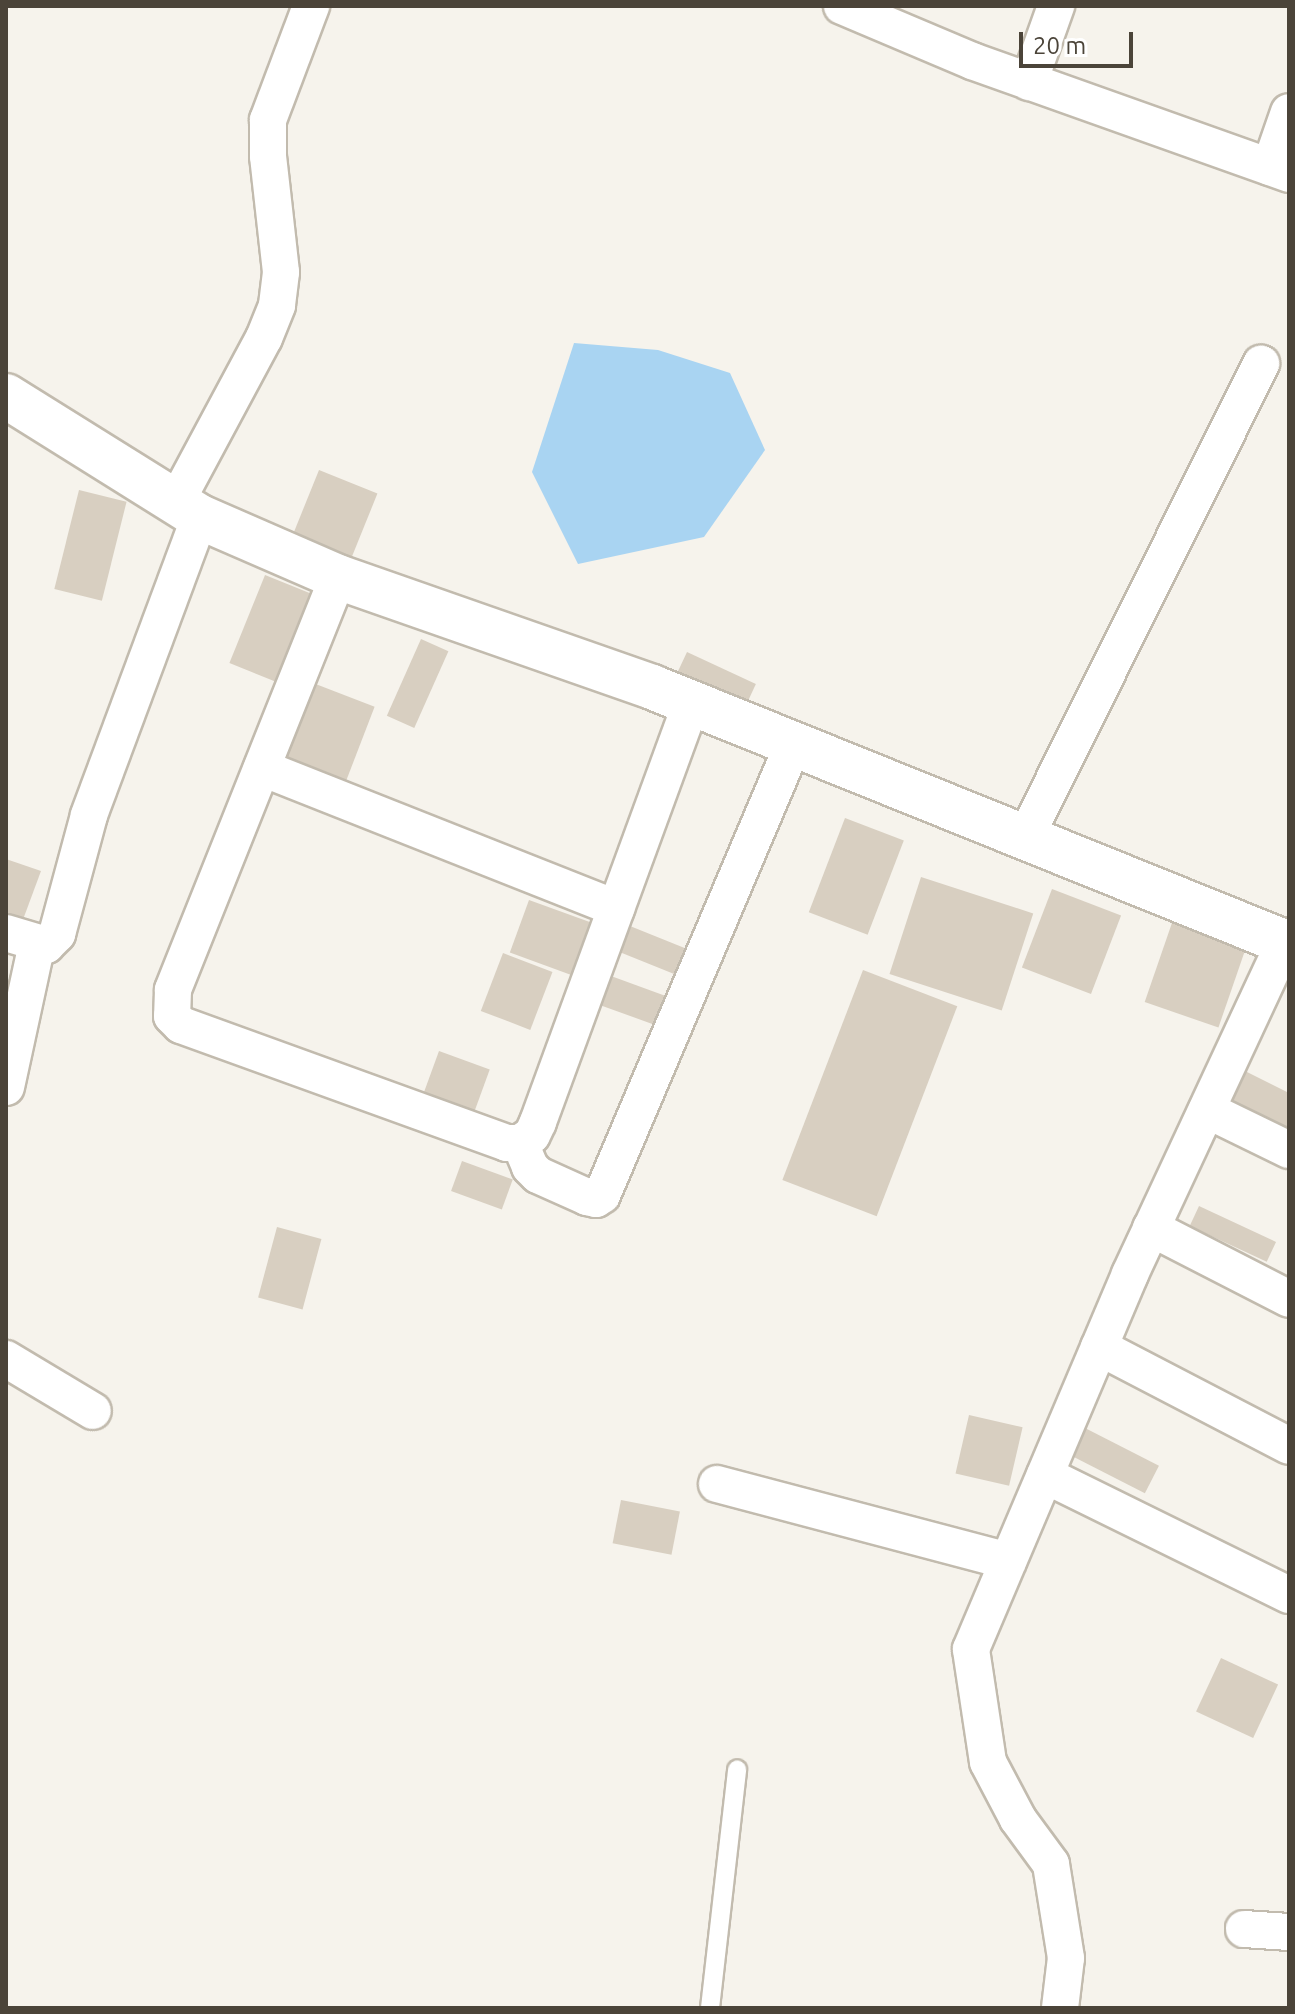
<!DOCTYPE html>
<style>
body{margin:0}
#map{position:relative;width:1295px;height:2014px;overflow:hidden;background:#f6f3ec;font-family:Ubuntu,sans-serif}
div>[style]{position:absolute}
.water>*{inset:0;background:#a9d4f2}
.building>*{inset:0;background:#d8cfc1;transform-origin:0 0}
.roads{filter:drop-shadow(2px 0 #c2bbae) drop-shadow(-2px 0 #c2bbae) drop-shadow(0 2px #c2bbae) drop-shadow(0 -2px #c2bbae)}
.service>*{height:18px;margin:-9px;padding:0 9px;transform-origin:9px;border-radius:9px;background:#fff}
.minor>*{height:36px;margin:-18px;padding:0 18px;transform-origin:18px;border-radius:18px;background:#fff}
.tertiary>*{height:44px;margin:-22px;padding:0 22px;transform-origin:22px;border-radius:22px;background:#fff}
span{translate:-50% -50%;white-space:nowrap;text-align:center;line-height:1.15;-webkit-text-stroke:6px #fff;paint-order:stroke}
.frame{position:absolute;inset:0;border:8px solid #4b4439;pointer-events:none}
.scale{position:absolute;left:1019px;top:32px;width:114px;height:36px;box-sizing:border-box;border:4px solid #4b4439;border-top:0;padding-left:10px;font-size:24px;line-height:28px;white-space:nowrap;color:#4b4439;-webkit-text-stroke:6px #fff;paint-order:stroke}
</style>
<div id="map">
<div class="water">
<i style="clip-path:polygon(574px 343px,658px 350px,730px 373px,765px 450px,704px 537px,578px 564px,532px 472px)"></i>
</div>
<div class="building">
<i style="left:319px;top:470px;width:63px;height:83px;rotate:22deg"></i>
<i style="left:79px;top:490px;width:49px;height:102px;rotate:14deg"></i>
<i style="left:265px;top:575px;width:52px;height:95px;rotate:22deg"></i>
<i style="left:421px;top:639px;width:30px;height:84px;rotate:24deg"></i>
<i style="left:687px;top:652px;width:76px;height:34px;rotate:25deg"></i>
<i style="left:313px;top:683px;width:66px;height:91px;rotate:21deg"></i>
<i style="left:845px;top:818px;width:63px;height:101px;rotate:21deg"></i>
<i style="clip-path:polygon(6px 859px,41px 871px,21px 925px,6px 920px)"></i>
<i style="left:921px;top:877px;width:118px;height:102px;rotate:18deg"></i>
<i style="left:1052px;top:889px;width:74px;height:84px;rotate:21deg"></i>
<i style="left:529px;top:900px;width:69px;height:56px;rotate:20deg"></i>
<i style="left:1174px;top:917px;width:78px;height:90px;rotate:19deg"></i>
<i style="left:625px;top:924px;width:79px;height:28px;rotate:22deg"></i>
<i style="left:503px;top:953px;width:53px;height:62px;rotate:21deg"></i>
<i style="left:863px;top:970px;width:101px;height:225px;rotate:21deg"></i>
<i style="left:611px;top:976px;width:72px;height:31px;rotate:20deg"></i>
<i style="left:439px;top:1051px;width:54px;height:53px;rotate:20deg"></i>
<i style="clip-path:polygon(1245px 1071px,1289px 1093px,1289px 1142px,1225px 1110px)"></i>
<i style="left:462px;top:1161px;width:54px;height:32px;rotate:20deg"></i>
<i style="left:1199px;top:1206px;width:85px;height:22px;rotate:25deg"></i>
<i style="left:277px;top:1227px;width:46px;height:73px;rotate:15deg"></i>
<i style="left:969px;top:1415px;width:55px;height:60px;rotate:13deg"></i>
<i style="left:1085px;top:1428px;width:83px;height:31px;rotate:27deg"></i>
<i style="left:621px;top:1500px;width:60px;height:44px;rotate:11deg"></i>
<i style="left:1221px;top:1658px;width:63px;height:59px;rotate:25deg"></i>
</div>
<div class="roads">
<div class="service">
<i style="left:710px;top:2008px;width:240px;rotate:-83.5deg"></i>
</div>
<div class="minor">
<i style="left:842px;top:6px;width:141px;rotate:22.9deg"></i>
<i style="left:972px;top:61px;width:337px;rotate:19.6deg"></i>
<i style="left:1029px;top:82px;width:81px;rotate:-70.4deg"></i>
<i style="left:1270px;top:167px;width:58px;rotate:-70.9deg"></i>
<i style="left:176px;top:502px;width:186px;rotate:-61.8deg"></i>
<i style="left:264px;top:338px;width:35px;rotate:-68deg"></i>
<i style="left:277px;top:305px;width:33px;rotate:-83deg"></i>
<i style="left:281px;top:272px;width:117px;rotate:-96.4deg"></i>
<i style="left:268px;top:156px;width:36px;rotate:-90deg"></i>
<i style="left:268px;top:120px;width:122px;rotate:-69.3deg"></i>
<i style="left:338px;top:577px;width:445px;rotate:111.8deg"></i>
<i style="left:173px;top:990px;width:26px;rotate:92deg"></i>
<i style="left:172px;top:1016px;width:13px;rotate:45deg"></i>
<i style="left:181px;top:1025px;width:347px;rotate:19.9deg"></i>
<i style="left:507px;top:1143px;width:13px"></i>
<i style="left:520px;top:1143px;width:14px;rotate:-34deg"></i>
<i style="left:532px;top:1135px;width:14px;rotate:-65deg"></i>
<i style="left:538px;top:1122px;width:446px;rotate:-69.9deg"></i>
<i style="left:262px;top:768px;width:381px;rotate:21.6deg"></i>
<i style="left:1025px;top:838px;width:530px;rotate:-63.53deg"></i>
<i style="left:6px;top:933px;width:42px;rotate:16.7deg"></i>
<i style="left:46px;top:945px;width:16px;rotate:-45deg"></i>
<i style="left:57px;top:934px;width:123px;rotate:-74.9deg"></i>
<i style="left:89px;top:815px;width:318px;rotate:-69.6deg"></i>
<i style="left:6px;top:1087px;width:146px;rotate:-77.8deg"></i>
<i style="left:1207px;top:1110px;width:91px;rotate:26deg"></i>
<i style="left:520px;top:1143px;width:26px;rotate:67deg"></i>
<i style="left:530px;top:1167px;width:11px;rotate:45deg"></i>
<i style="left:538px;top:1175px;width:54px;rotate:24.2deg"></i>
<i style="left:587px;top:1197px;width:9px;rotate:13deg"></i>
<i style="left:596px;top:1199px;width:7px;rotate:-34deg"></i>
<i style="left:602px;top:1195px;width:490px;rotate:-67deg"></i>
<i style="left:1151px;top:1228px;width:155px;rotate:27.2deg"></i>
<i style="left:1099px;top:1347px;width:214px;rotate:27.5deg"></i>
<i style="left:6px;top:1359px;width:101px;rotate:30.9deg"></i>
<i style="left:1045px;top:1475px;width:272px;rotate:26.2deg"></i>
<i style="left:717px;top:1484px;width:301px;rotate:14.8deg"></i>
<i style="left:1244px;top:1929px;width:45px;rotate:3.8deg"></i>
<i style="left:1060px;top:2008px;width:50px;rotate:-83.2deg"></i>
<i style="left:1066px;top:1958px;width:95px;rotate:-99.1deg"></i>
<i style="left:1051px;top:1864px;width:56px;rotate:-126.3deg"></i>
<i style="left:1018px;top:1819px;width:64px;rotate:-117.8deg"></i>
<i style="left:988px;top:1762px;width:114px;rotate:-98.6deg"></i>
<i style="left:971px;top:1649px;width:407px;rotate:-67deg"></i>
<i style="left:1130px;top:1274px;width:366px;rotate:-65deg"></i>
</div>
<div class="tertiary">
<i style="left:6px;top:396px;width:229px;rotate:32deg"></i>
<i style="left:200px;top:517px;width:150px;rotate:23.5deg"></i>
<i style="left:338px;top:577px;width:333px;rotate:19.3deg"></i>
<i style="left:652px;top:687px;width:687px;rotate:21.97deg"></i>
</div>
</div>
<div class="frame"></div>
<div class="scale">20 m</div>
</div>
